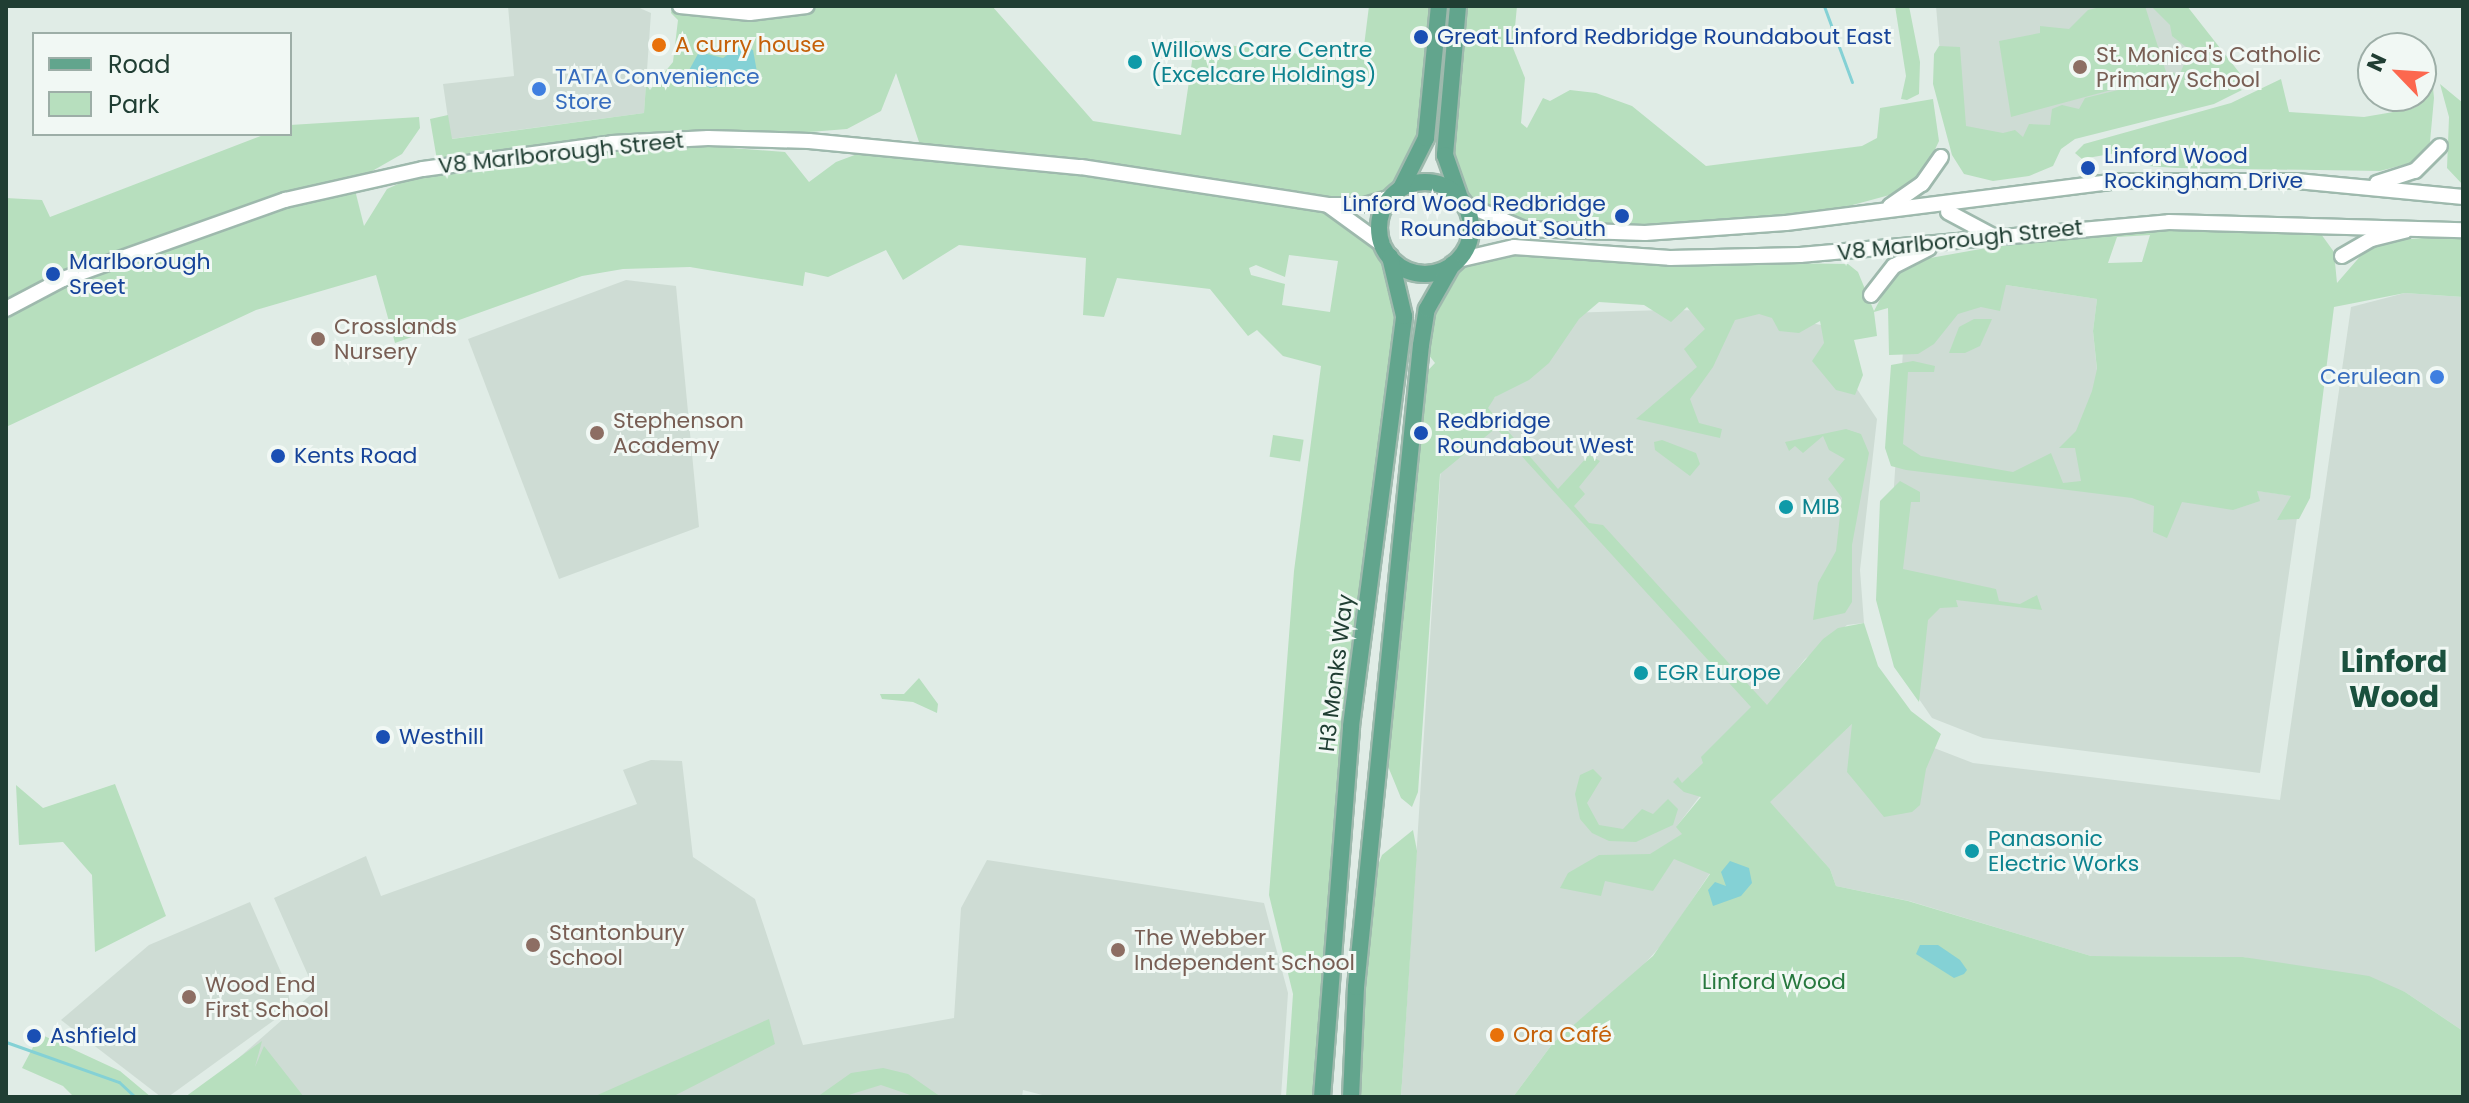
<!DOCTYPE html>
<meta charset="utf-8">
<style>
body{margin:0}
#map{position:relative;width:2469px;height:1103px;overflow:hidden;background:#e0ece6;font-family:Poppins,sans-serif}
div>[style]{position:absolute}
.built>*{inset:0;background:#cedcd4}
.green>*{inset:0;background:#b7dfbe;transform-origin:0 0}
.water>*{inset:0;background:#84d1d5}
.stream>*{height:3px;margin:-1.5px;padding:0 1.5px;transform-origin:1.5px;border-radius:1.5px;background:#84d1d5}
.roads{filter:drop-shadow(2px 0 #9eb9ad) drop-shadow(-2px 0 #9eb9ad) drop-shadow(0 2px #9eb9ad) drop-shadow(0 -2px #9eb9ad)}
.secondary>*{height:14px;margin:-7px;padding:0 7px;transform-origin:7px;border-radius:7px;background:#fff}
.primary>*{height:16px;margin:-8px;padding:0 8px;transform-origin:8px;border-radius:8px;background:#62a58d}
.primary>.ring{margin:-8px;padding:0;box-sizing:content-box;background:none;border:16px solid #62a58d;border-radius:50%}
.dots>*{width:22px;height:22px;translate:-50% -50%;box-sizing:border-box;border:4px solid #f1f8f4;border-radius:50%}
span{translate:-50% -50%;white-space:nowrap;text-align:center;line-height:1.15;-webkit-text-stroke:6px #f1f8f4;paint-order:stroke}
.transit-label{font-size:22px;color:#164399}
.left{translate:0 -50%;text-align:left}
.right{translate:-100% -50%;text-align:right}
.food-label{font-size:22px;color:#c56008}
.culture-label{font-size:22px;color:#0d838f}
.education-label{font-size:22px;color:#785e54}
.shop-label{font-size:22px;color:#366cbe}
.street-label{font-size:22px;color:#203e33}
.park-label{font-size:22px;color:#27783e}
.district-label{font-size:30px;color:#1a513e;font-weight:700}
.frame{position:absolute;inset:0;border:8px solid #203e33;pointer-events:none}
.legend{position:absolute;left:32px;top:32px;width:260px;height:104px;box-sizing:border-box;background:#f1f8f4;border:2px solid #9daea7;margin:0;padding:10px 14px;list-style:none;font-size:24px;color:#203e33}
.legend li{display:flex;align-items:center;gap:16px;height:40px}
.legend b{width:40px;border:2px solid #9daea7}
.north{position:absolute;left:2357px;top:32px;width:80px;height:80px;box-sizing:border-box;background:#f1f8f4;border:2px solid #9daea7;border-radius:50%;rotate:295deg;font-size:22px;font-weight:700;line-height:32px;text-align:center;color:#203e33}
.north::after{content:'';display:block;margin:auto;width:28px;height:36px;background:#fc684f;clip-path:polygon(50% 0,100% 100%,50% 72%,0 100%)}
</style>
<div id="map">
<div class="built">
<i style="clip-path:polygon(508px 6px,635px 6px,651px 13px,644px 113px,451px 139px,443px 84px,514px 76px)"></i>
<i style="clip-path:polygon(1936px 6px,2174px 6px,2235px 87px,2063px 132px,2046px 156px,1947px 135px)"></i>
<i style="clip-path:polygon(626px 280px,676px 286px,699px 527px,559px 579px,468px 339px)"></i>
<i style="clip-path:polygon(2006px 285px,2097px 299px,2093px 331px,2107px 469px,2300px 497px,2260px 773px,1983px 738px,1932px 718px,1908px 683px,1891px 531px,1905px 321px)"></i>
<i style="clip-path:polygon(2405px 293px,2463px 297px,2463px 1031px,2405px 992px,2243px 957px,2091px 956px,1909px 901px,1836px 886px,1830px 869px,1769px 802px,1871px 706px,1916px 741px,1973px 763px,2280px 800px,2351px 307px)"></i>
<i style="clip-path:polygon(1664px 310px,1751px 311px,1831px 327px,1841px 365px,1877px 419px,1860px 570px,1864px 623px,1847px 625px,1805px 659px,1677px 826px,1705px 858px,1710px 873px,1664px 942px,1632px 978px,1553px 1043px,1513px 1097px,1401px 1097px,1442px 449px,1524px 369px,1565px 313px)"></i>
<i style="clip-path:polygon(651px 760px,682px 761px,693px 857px,755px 899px,803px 1045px,954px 1018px,961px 908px,987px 860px,1264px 903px,1288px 993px,1281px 1097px,1050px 1097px,1023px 1090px,1022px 1097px,194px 1097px,315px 991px,274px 898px,366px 856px,381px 896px,637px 804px,623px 770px)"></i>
<i style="clip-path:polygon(250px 902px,287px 986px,291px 1008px,168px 1097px,161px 1097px,61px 1020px,149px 945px)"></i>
</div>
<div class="green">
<i style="clip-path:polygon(evenodd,672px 6px,992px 6px,1093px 121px,1181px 135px,1195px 41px,1348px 60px,1363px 54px,1369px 6px,1436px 6px,1429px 122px,1391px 197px,1330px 205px,1383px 245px,1404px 316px,1322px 1097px,1286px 1097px,1293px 994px,1269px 895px,1294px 571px,1321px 366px,1283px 356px,1257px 330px,1248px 336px,1210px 289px,1117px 278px,1104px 317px,1083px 315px,1086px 258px,959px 245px,903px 280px,886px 250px,828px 277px,805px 272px,803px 286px,690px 267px,623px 269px,582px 276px,395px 343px,376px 275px,256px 310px,6px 427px,6px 198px,42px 200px,50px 217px,266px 134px,290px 134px,290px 125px,419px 117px,420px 128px,402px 154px,353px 182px,364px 226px,387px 189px,438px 166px,430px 119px,448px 115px,452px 139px,644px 113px,646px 84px,650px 90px,673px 62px,678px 20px,671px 13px,672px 6px,896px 73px,920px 145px,876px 147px,836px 162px,809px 182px,785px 152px,668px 143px,847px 129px,881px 111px,896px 73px,672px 6px,1289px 255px,1338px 261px,1330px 312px,1282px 305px,1285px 284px,1251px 275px,1249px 268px,1256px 265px,1285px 277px,1289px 255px)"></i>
<i style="clip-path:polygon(1458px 6px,1517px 6px,1513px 48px,1525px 78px,1521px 123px,1527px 128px,1543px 98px,1550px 101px,1570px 90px,1596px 93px,1632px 106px,1706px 166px,1862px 146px,1877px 138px,1880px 108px,1933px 99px,1939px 141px,1923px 175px,1897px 193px,1786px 223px,1568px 232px,1550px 222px,1524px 229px,1459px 197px,1448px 126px)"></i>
<i style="clip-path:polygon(1895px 6px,1909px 6px,1920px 62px,1919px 94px,1907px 100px,1901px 99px,1906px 76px)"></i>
<i style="clip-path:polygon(2104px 6px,2145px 6px,2167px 75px,2011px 117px,1999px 41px,2040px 33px,2040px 26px,2069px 29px,2088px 10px)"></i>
<i style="clip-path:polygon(2151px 6px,2187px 6px,2242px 76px,2236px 86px,2242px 90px,2214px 104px,2075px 139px,2061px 149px,2053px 166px,2029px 176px,1993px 181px,1964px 174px,1952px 155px,1933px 84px,1934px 54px,1939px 46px,1960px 47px,1966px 126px,2003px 133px,2015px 130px,2023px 137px,2029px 124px,2050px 125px,2052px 109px,2062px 105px,2079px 109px,2085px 98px,2168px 78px,2172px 72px,2179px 76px,2190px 50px,2172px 36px,2170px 25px)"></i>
<i style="clip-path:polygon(2430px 56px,2434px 98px,2430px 142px,2422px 160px,2380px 171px,2177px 168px,2148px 166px,2127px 151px,2082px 159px,2075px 153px,2084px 144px,2231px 103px,2281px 79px,2289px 112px,2364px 117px,2411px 109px,2418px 106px,2421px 96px,2421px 58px)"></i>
<i style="clip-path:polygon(2440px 84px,2463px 103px,2463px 185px,2447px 168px,2449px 117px)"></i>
<i style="clip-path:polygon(evenodd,2120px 224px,2306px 228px,2321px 234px,2334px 252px,2337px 283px,2363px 253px,2383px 241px,2463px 235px,2463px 297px,2405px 293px,2334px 307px,2310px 498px,2299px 519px,2277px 520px,2291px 496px,2257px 491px,2260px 501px,2233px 510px,2182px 502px,2167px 538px,2153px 532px,2154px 506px,2132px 498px,1906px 470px,1891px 466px,1885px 448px,1891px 365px,1913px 361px,1935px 366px,1934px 372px,1908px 372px,1903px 444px,1921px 456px,2013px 472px,2051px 453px,2063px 483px,2081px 481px,2075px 448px,2059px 448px,2076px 431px,2092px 391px,2097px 369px,2093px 331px,2097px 299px,2006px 285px,2000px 311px,1981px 307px,1958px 314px,1934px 344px,1918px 354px,1889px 355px,1888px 308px,1874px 312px,1877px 336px,1854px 340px,1863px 375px,1855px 395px,1836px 390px,1812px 361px,1824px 343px,1820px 321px,1799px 333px,1779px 331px,1772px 318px,1759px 314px,1735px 320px,1713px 367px,1690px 399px,1699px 423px,1722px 429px,1720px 438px,1636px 419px,1697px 367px,1684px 349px,1705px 329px,1687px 307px,1671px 322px,1644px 305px,1599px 302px,1579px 319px,1549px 363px,1529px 380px,1495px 397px,1488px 408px,1558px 489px,1589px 455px,1600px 461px,1579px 487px,1585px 494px,1574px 506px,1589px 523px,1603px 525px,1767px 705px,1823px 639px,1838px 628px,1864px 623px,1878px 666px,1911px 711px,1941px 734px,1926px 769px,1920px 805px,1912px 812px,1884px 817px,1847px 772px,1852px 724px,1770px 802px,1830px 869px,1836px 886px,1908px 901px,2091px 956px,2243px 957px,2369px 976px,2405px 992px,2463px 1031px,2463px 1097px,1513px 1097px,1553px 1043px,1653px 956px,1710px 874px,1674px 859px,1653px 891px,1605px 881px,1601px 896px,1560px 888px,1568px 873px,1599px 855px,1650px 854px,1682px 834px,1676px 827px,1701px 797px,1684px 792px,1673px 782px,1678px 777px,1682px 783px,1703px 763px,1701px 757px,1751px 707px,1496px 428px,1440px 474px,1418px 792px,1412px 807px,1401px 798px,1385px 759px,1416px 383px,1435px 363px,1421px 345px,1452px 265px,1505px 248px,1712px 262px,1848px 264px,1858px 272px,1874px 311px,1896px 269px,1919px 260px,2120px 224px,2150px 235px,2142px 262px,2108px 263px,2117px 237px,2150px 235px)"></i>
<i style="clip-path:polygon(1974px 319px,1992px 319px,1980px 346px,1965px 353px,1949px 353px,1959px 327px)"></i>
<i style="clip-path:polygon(1846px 429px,1861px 434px,1869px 453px,1852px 545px,1852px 602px,1845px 613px,1813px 620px,1818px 583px,1836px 551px,1842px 498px,1828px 479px,1845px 459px,1829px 450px,1823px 436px,1803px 453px,1795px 446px,1789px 451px,1785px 442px)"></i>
<i style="left:1273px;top:435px;width:31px;height:22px;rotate:9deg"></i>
<i style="clip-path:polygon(1662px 440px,1696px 453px,1700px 464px,1690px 476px,1655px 450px,1654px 442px)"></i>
<i style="clip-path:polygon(1900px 481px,1920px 492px,1920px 502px,1911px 502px,1903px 569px,1996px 589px,1999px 601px,2020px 604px,2037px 595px,2042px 610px,1956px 600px,1958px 607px,1940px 608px,1928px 620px,1919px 702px,1894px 667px,1876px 600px,1880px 501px)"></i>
<i style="clip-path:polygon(919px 678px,938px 704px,937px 713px,913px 702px,882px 699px,880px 694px,904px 694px)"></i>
<i style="clip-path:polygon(1593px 769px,1602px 778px,1587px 803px,1599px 825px,1623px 829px,1642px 809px,1653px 814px,1668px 799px,1678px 809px,1673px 825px,1636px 842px,1609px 841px,1592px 833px,1580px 819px,1575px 794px,1580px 775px)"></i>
<i style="clip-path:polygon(115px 784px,166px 916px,95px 952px,92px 875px,63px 842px,19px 845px,16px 785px,43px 808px)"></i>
<i style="clip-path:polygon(1413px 830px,1417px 851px,1401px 1097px,1351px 1097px,1368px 890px,1382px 855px)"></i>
<i style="clip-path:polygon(769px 1019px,775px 1044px,672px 1097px,593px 1097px)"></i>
<i style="clip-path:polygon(40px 1034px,120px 1071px,151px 1097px,74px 1097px,63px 1086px,22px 1068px)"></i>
<i style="clip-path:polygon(262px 1041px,255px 1067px,264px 1046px,304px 1097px,185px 1097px)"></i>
<i style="clip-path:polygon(883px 1068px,908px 1074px,941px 1097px,916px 1097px,881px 1085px,842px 1097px,817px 1097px,851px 1073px)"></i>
</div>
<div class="water">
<i style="clip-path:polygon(740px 46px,753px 50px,757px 72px,753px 80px,710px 88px,687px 74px,699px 52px,723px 58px)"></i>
<i style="clip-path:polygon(1730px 861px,1749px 868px,1752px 883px,1741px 896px,1713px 906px,1708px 890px,1715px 882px,1726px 886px,1721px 872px)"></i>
<i style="clip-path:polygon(1938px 945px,1960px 960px,1967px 970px,1964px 974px,1954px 978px,1916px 954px,1920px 945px)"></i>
</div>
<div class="stream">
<i style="left:1824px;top:6px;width:81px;rotate:69.8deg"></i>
<i style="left:6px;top:1042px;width:120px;rotate:19.5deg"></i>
<i style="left:119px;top:1082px;width:22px;rotate:43deg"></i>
</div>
<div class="roads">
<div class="secondary">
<i style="left:680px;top:6px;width:70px;rotate:5.7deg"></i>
<i style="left:750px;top:13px;width:57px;rotate:-7deg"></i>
<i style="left:2377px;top:183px;width:40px;rotate:-18deg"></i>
<i style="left:2415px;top:171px;width:35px;rotate:-45deg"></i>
<i style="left:1465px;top:204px;width:64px;rotate:23deg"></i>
<i style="left:1524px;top:229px;width:121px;rotate:1.9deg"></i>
<i style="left:1645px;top:233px;width:141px;rotate:-4.1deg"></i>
<i style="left:1786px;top:223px;width:335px;rotate:-7.2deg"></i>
<i style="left:2118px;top:181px;width:179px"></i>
<i style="left:2297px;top:181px;width:167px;rotate:5.5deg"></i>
<i style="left:1328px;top:205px;width:68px;rotate:36deg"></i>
<i style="left:1890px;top:206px;width:39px;rotate:-35deg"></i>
<i style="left:1922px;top:184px;width:33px;rotate:-55deg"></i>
<i style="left:1948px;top:212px;width:51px;rotate:28.1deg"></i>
<i style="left:2342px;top:256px;width:34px;rotate:-30deg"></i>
<i style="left:2372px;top:239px;width:34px;rotate:-14deg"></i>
<i style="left:1458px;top:260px;width:57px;rotate:-13.1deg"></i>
<i style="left:1514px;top:247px;width:156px;rotate:4deg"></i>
<i style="left:1670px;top:258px;width:130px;rotate:-1.3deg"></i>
<i style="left:1800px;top:255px;width:370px;rotate:-5.1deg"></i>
<i style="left:2169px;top:222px;width:294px;rotate:1.6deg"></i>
<i style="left:1871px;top:295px;width:37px;rotate:-52deg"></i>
<i style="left:1894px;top:266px;width:39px;rotate:-27deg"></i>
<i style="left:6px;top:309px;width:64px;rotate:-27.8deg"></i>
<i style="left:63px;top:279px;width:236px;rotate:-19.6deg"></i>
<i style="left:285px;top:200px;width:141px;rotate:-12.7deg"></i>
<i style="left:423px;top:169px;width:191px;rotate:-7.8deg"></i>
<i style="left:612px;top:143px;width:96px;rotate:-3deg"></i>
<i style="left:708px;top:138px;width:101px;rotate:1.7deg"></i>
<i style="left:809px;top:141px;width:273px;rotate:5.5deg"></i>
<i style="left:1081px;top:167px;width:250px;rotate:8.7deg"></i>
<i style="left:1328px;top:205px;width:37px"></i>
<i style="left:1365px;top:205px;width:27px;rotate:-17deg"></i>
</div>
<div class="primary">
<i style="left:1458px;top:6px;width:150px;rotate:95deg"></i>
<i style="left:1445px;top:155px;width:42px;rotate:70.7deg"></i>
<i class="ring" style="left:1379px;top:182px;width:76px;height:76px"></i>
<i style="left:1401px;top:188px;width:56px;rotate:-63.4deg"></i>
<i style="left:1426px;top:138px;width:133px;rotate:-84.4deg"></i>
<i style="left:1322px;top:1097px;width:372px;rotate:-85.5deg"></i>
<i style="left:1351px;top:726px;width:413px;rotate:-82.6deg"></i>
<i style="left:1404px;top:316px;width:61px;rotate:-103.3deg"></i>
<i style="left:1351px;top:1097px;width:110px;rotate:-87.4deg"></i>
<i style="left:1356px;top:987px;width:645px;rotate:-84.22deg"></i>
<i style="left:1421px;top:345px;width:36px;rotate:-81deg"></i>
<i style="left:1427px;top:309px;width:51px;rotate:-60.4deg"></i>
</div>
</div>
<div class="dots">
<i style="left:1421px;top:37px;background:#1a4fb4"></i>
<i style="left:659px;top:45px;background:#e8710a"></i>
<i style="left:1135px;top:62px;background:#0f9aa8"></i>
<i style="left:2080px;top:67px;background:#8d6e63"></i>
<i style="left:539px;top:89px;background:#3f7fe0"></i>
<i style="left:2088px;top:168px;background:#1a4fb4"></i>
<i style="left:1622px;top:216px;background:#1a4fb4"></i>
<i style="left:53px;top:274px;background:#1a4fb4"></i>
<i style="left:318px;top:339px;background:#8d6e63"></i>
<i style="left:2437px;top:377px;background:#3f7fe0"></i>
<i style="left:597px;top:433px;background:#8d6e63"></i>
<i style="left:1421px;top:433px;background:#1a4fb4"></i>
<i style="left:278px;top:456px;background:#1a4fb4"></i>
<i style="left:1786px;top:507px;background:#0f9aa8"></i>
<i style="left:1641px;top:673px;background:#0f9aa8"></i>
<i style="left:383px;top:737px;background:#1a4fb4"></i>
<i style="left:1972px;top:851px;background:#0f9aa8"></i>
<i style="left:533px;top:945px;background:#8d6e63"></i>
<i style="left:1118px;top:950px;background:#8d6e63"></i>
<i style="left:189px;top:997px;background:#8d6e63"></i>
<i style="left:1497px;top:1035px;background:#e8710a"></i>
<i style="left:34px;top:1036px;background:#1a4fb4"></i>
</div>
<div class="transit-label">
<span class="left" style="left:1437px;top:37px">Great Linford Redbridge Roundabout East</span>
<span class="left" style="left:2104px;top:168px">Linford Wood<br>Rockingham Drive</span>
<span class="right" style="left:1606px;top:216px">Linford Wood Redbridge<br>Roundabout South</span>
<span class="left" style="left:69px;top:274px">Marlborough<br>Sreet</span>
<span class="left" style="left:1437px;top:433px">Redbridge<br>Roundabout West</span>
<span class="left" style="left:294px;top:456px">Kents Road</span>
<span class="left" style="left:399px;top:737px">Westhill</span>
<span class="left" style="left:50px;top:1036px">Ashfield</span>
</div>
<div class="food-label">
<span class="left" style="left:675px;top:45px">A curry house</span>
<span class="left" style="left:1513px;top:1035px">Ora Café</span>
</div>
<div class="culture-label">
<span class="left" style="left:1151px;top:62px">Willows Care Centre<br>(Excelcare Holdings)</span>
<span class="left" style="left:1802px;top:507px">MIB</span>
<span class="left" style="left:1657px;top:673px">EGR Europe</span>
<span class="left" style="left:1988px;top:851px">Panasonic<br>Electric Works</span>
</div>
<div class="education-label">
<span class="left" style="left:2096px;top:67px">St. Monica's Catholic<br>Primary School</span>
<span class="left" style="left:334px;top:339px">Crosslands<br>Nursery</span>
<span class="left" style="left:613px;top:433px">Stephenson<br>Academy</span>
<span class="left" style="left:549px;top:945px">Stantonbury<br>School</span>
<span class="left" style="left:1134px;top:950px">The Webber<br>Independent School</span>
<span class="left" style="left:205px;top:997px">Wood End<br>First School</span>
</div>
<div class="shop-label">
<span class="left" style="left:555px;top:89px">TATA Convenience<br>Store</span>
<span class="right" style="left:2421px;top:377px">Cerulean</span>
</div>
<div class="street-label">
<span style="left:561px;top:153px;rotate:-6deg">V8 Marlborough Street</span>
<span style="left:1960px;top:240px;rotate:-6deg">V8 Marlborough Street</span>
<span style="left:1336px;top:673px;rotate:-83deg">H3 Monks Way</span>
</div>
<div class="park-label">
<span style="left:1774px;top:982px">Linford Wood</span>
</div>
<div class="district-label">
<span style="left:2394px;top:679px">Linford<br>Wood</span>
</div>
<div class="frame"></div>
<ul class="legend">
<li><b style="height:10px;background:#62a58d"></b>Road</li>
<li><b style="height:22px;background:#b7dfbe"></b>Park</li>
</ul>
<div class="north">N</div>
</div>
